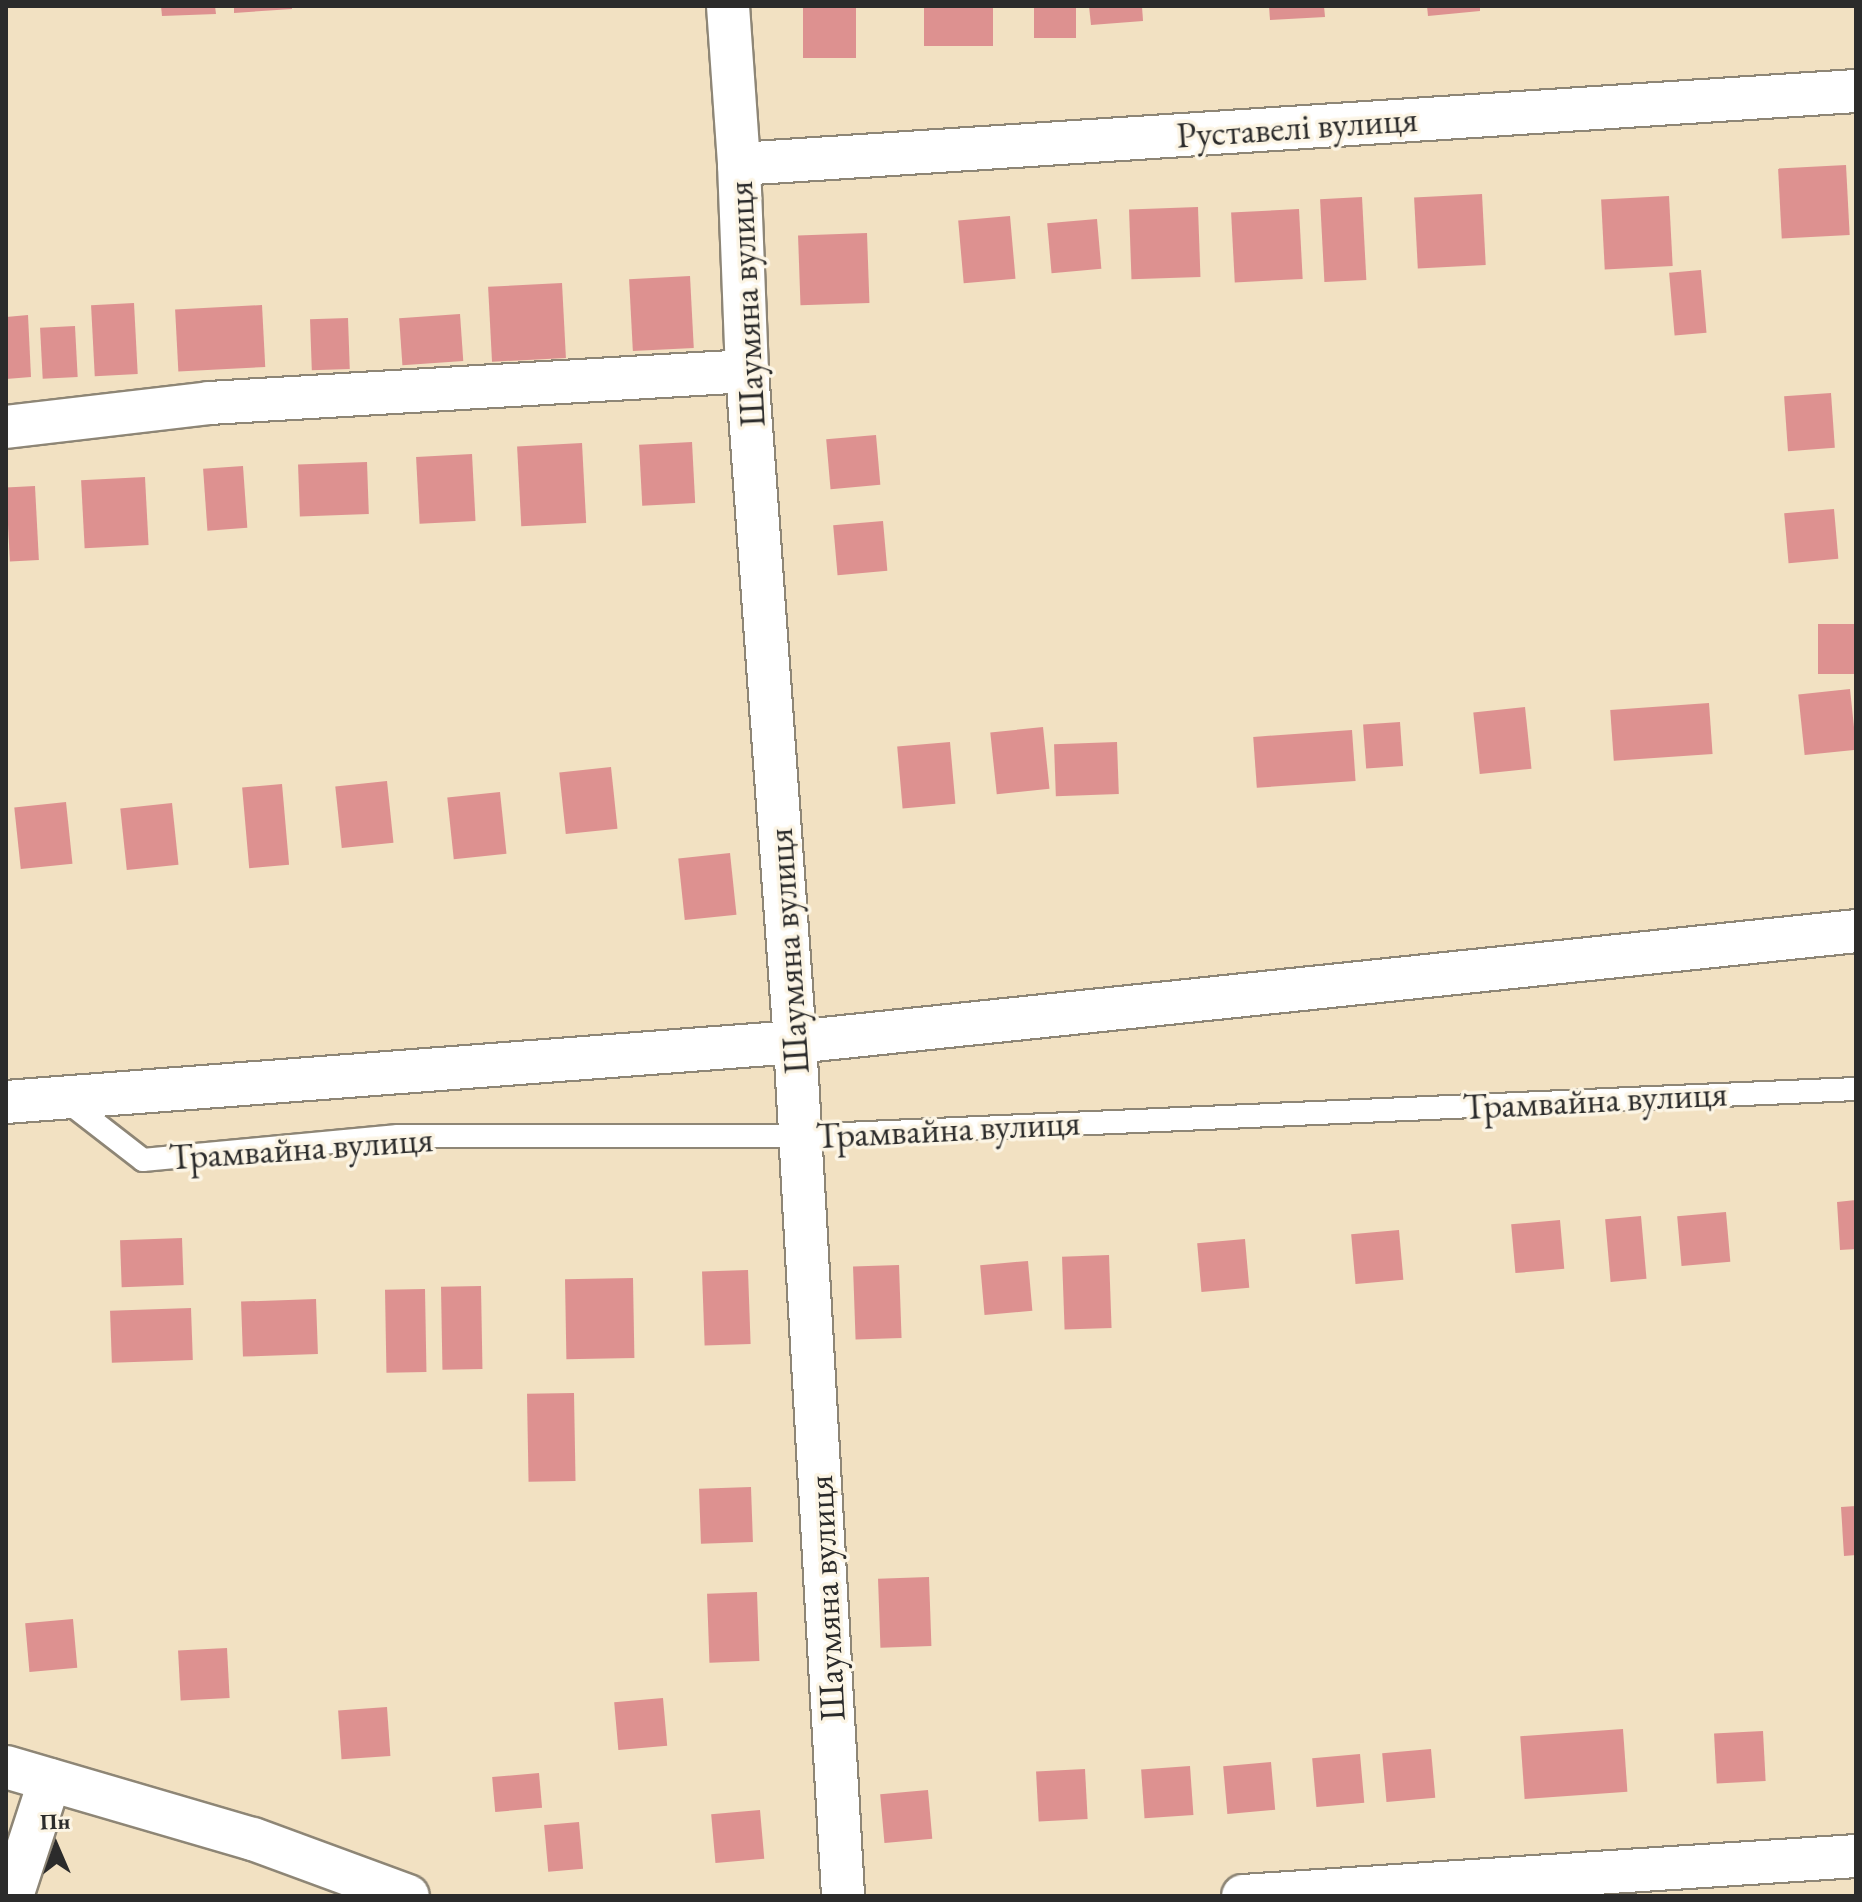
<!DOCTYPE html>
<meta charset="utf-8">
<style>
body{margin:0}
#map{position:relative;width:1862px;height:1902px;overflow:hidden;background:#f2e1c2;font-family:"EB Garamond",serif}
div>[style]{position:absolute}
.building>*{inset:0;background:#dd9190;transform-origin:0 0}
.roads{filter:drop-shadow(2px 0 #8e8676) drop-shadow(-2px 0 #8e8676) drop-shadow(0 2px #8e8676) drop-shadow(0 -2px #8e8676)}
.lane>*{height:22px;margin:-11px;padding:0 11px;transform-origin:11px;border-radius:11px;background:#fff}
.street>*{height:42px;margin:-21px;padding:0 21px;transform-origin:21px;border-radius:21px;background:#fff}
span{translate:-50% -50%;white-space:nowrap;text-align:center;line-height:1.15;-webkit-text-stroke:7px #fcf5e5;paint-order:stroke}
.street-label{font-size:36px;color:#2b2b2b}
.frame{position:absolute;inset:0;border:8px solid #2b2b2b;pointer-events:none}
.north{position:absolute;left:16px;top:1806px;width:80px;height:80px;-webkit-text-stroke:6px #fcf5e5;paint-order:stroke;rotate:358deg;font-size:22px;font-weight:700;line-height:32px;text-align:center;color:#2b2b2b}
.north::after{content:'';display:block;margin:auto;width:28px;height:36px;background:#2b2b2b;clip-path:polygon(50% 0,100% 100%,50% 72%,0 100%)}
</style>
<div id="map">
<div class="building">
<i style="clip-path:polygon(161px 6px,215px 6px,216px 14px,162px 16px)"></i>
<i style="clip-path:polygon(234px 6px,292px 6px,292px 9px,234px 13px)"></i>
<i style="left:803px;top:6px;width:53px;height:52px"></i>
<i style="left:924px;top:6px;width:69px;height:40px"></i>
<i style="left:1034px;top:6px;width:42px;height:32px"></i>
<i style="clip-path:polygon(1089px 6px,1142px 6px,1143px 21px,1091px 25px)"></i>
<i style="clip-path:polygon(1269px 6px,1324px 6px,1325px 17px,1270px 20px)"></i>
<i style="clip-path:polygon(1427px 6px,1480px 6px,1480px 11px,1428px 16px)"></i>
<i style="left:1846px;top:165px;width:70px;height:68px;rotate:87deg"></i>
<i style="left:1482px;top:194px;width:71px;height:68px;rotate:87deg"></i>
<i style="left:1669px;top:196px;width:70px;height:68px;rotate:87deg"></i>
<i style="left:1362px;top:197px;width:83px;height:42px;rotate:87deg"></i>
<i style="left:1198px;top:207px;width:70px;height:69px;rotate:88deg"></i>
<i style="left:1299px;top:209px;width:70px;height:68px;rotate:87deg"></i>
<i style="left:1010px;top:216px;width:63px;height:52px;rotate:85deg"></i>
<i style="left:1097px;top:219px;width:50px;height:50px;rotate:85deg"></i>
<i style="left:867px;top:233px;width:70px;height:69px;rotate:88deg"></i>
<i style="left:1701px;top:270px;width:63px;height:32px;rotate:85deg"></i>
<i style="left:690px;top:276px;width:72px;height:61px;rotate:87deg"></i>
<i style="left:562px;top:283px;width:75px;height:74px;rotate:87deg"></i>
<i style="left:134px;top:303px;width:71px;height:43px;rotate:87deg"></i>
<i style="left:262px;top:305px;width:62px;height:87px;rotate:87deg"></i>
<i style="left:460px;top:314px;width:47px;height:61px;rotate:86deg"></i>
<i style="clip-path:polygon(28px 315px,31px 377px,6px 379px,6px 317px)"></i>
<i style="left:348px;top:318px;width:51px;height:38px;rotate:88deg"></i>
<i style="left:75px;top:326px;width:51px;height:35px;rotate:87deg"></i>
<i style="left:1831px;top:393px;width:55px;height:47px;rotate:86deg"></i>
<i style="left:876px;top:435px;width:50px;height:50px;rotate:85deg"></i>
<i style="left:692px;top:442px;width:61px;height:53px;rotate:87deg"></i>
<i style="left:582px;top:443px;width:80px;height:65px;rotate:87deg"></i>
<i style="left:472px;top:454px;width:67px;height:56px;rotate:87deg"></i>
<i style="left:367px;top:462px;width:52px;height:69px;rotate:88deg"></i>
<i style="left:243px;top:466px;width:62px;height:40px;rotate:86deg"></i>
<i style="left:145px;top:477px;width:68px;height:64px;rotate:87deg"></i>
<i style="left:35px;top:486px;width:74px;height:29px;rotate:87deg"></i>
<i style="left:1834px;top:509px;width:50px;height:50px;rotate:85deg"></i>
<i style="left:883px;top:521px;width:50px;height:50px;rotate:85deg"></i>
<i style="left:1856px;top:624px;width:50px;height:38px;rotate:90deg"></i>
<i style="left:1850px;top:689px;width:61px;height:52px;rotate:84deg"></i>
<i style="left:1709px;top:703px;width:51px;height:99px;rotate:86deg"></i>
<i style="left:1525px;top:707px;width:62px;height:52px;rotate:84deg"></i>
<i style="left:1400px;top:722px;width:44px;height:37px;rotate:86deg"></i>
<i style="left:1043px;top:727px;width:62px;height:53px;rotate:84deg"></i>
<i style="left:1352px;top:730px;width:51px;height:99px;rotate:86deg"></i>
<i style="left:950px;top:742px;width:62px;height:53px;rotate:85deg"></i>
<i style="left:1117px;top:742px;width:52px;height:63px;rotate:88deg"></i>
<i style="left:611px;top:767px;width:62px;height:52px;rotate:84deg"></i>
<i style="left:387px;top:781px;width:62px;height:52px;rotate:84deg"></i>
<i style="left:282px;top:784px;width:81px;height:40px;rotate:85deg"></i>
<i style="left:500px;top:792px;width:62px;height:53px;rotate:84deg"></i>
<i style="left:66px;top:802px;width:62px;height:52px;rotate:84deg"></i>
<i style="left:172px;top:803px;width:62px;height:52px;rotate:84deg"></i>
<i style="left:730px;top:853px;width:62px;height:52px;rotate:84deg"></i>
<i style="clip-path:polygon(1856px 1200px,1856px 1249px,1840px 1250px,1837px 1202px)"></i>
<i style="left:1726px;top:1212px;width:50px;height:49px;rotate:85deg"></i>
<i style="left:1641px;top:1216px;width:63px;height:36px;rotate:85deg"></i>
<i style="left:1560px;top:1220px;width:49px;height:49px;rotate:85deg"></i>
<i style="left:1399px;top:1230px;width:50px;height:48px;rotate:85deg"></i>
<i style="left:182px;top:1238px;width:47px;height:62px;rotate:88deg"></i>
<i style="left:1245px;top:1239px;width:49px;height:48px;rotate:85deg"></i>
<i style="left:1109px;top:1255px;width:73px;height:47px;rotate:88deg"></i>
<i style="left:1028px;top:1261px;width:50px;height:48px;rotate:85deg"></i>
<i style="left:899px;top:1265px;width:73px;height:46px;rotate:88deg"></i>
<i style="left:748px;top:1270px;width:74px;height:46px;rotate:88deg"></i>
<i style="left:633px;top:1278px;width:80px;height:68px;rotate:89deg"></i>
<i style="left:481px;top:1286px;width:83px;height:40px;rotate:89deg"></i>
<i style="left:425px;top:1289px;width:83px;height:40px;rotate:89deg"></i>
<i style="left:316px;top:1299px;width:55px;height:75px;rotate:88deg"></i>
<i style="left:191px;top:1308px;width:52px;height:81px;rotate:88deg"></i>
<i style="left:574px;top:1393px;width:88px;height:47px;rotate:89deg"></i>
<i style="left:751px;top:1487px;width:55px;height:52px;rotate:88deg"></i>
<i style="clip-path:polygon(1856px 1506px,1856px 1555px,1844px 1556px,1841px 1507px)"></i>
<i style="left:929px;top:1577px;width:69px;height:51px;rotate:88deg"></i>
<i style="left:757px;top:1592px;width:69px;height:50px;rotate:88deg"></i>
<i style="left:73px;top:1619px;width:49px;height:48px;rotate:85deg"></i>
<i style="left:227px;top:1648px;width:50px;height:49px;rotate:87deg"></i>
<i style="left:663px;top:1698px;width:48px;height:49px;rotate:85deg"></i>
<i style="left:387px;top:1707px;width:49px;height:49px;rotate:86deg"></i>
<i style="left:1623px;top:1729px;width:63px;height:103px;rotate:86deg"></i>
<i style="left:1763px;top:1731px;width:50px;height:49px;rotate:87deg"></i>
<i style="left:1431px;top:1749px;width:49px;height:49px;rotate:85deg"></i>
<i style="left:1360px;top:1754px;width:49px;height:48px;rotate:85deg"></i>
<i style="left:1271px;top:1762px;width:48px;height:48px;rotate:85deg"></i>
<i style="left:1190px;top:1766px;width:49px;height:49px;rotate:86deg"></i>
<i style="left:1085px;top:1769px;width:50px;height:49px;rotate:87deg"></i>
<i style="left:539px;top:1773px;width:35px;height:47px;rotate:85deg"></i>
<i style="left:928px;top:1790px;width:49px;height:48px;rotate:85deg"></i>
<i style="left:760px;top:1810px;width:49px;height:49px;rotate:85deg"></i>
<i style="left:579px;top:1822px;width:47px;height:35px;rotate:85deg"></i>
</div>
<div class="roads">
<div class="lane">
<i style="left:63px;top:1098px;width:101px;rotate:37.8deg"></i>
<i style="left:143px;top:1160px;width:256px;rotate:-5.4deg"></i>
<i style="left:398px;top:1136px;width:402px"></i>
<i style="left:800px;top:1136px;width:1057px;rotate:-2.55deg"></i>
</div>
<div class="street">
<i style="left:728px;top:6px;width:158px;rotate:86deg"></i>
<i style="left:739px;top:164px;width:207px;rotate:87.8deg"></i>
<i style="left:747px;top:371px;width:673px;rotate:85.91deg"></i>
<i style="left:795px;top:1042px;width:855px;rotate:86.78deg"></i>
<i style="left:739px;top:164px;width:1119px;rotate:-3.74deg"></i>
<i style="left:6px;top:427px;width:204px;rotate:-6.7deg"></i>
<i style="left:209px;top:403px;width:539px;rotate:-3.4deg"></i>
<i style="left:6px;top:1102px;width:791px;rotate:-4.35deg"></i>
<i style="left:795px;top:1042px;width:1067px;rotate:-5.97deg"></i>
<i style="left:6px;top:1767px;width:257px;rotate:16.3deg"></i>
<i style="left:253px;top:1839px;width:165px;rotate:20.2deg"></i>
<i style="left:12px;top:1896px;width:122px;rotate:-71.9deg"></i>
<i style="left:1243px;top:1896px;width:614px;rotate:-3.73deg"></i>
</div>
</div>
<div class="street-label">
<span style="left:1297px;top:127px;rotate:-4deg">Руставелі вулиця</span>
<span style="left:746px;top:304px;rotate:-93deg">Шаумяна вулиця</span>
<span style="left:788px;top:951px;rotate:-94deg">Шаумяна вулиця</span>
<span style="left:1595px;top:1100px;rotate:-3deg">Трамвайна вулиця</span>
<span style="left:948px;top:1129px;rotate:-3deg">Трамвайна вулиця</span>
<span style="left:301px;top:1148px;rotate:-4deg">Трамвайна вулиця</span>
<span style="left:826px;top:1598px;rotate:-93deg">Шаумяна вулиця</span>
</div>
<div class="frame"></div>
<div class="north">Пн</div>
</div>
